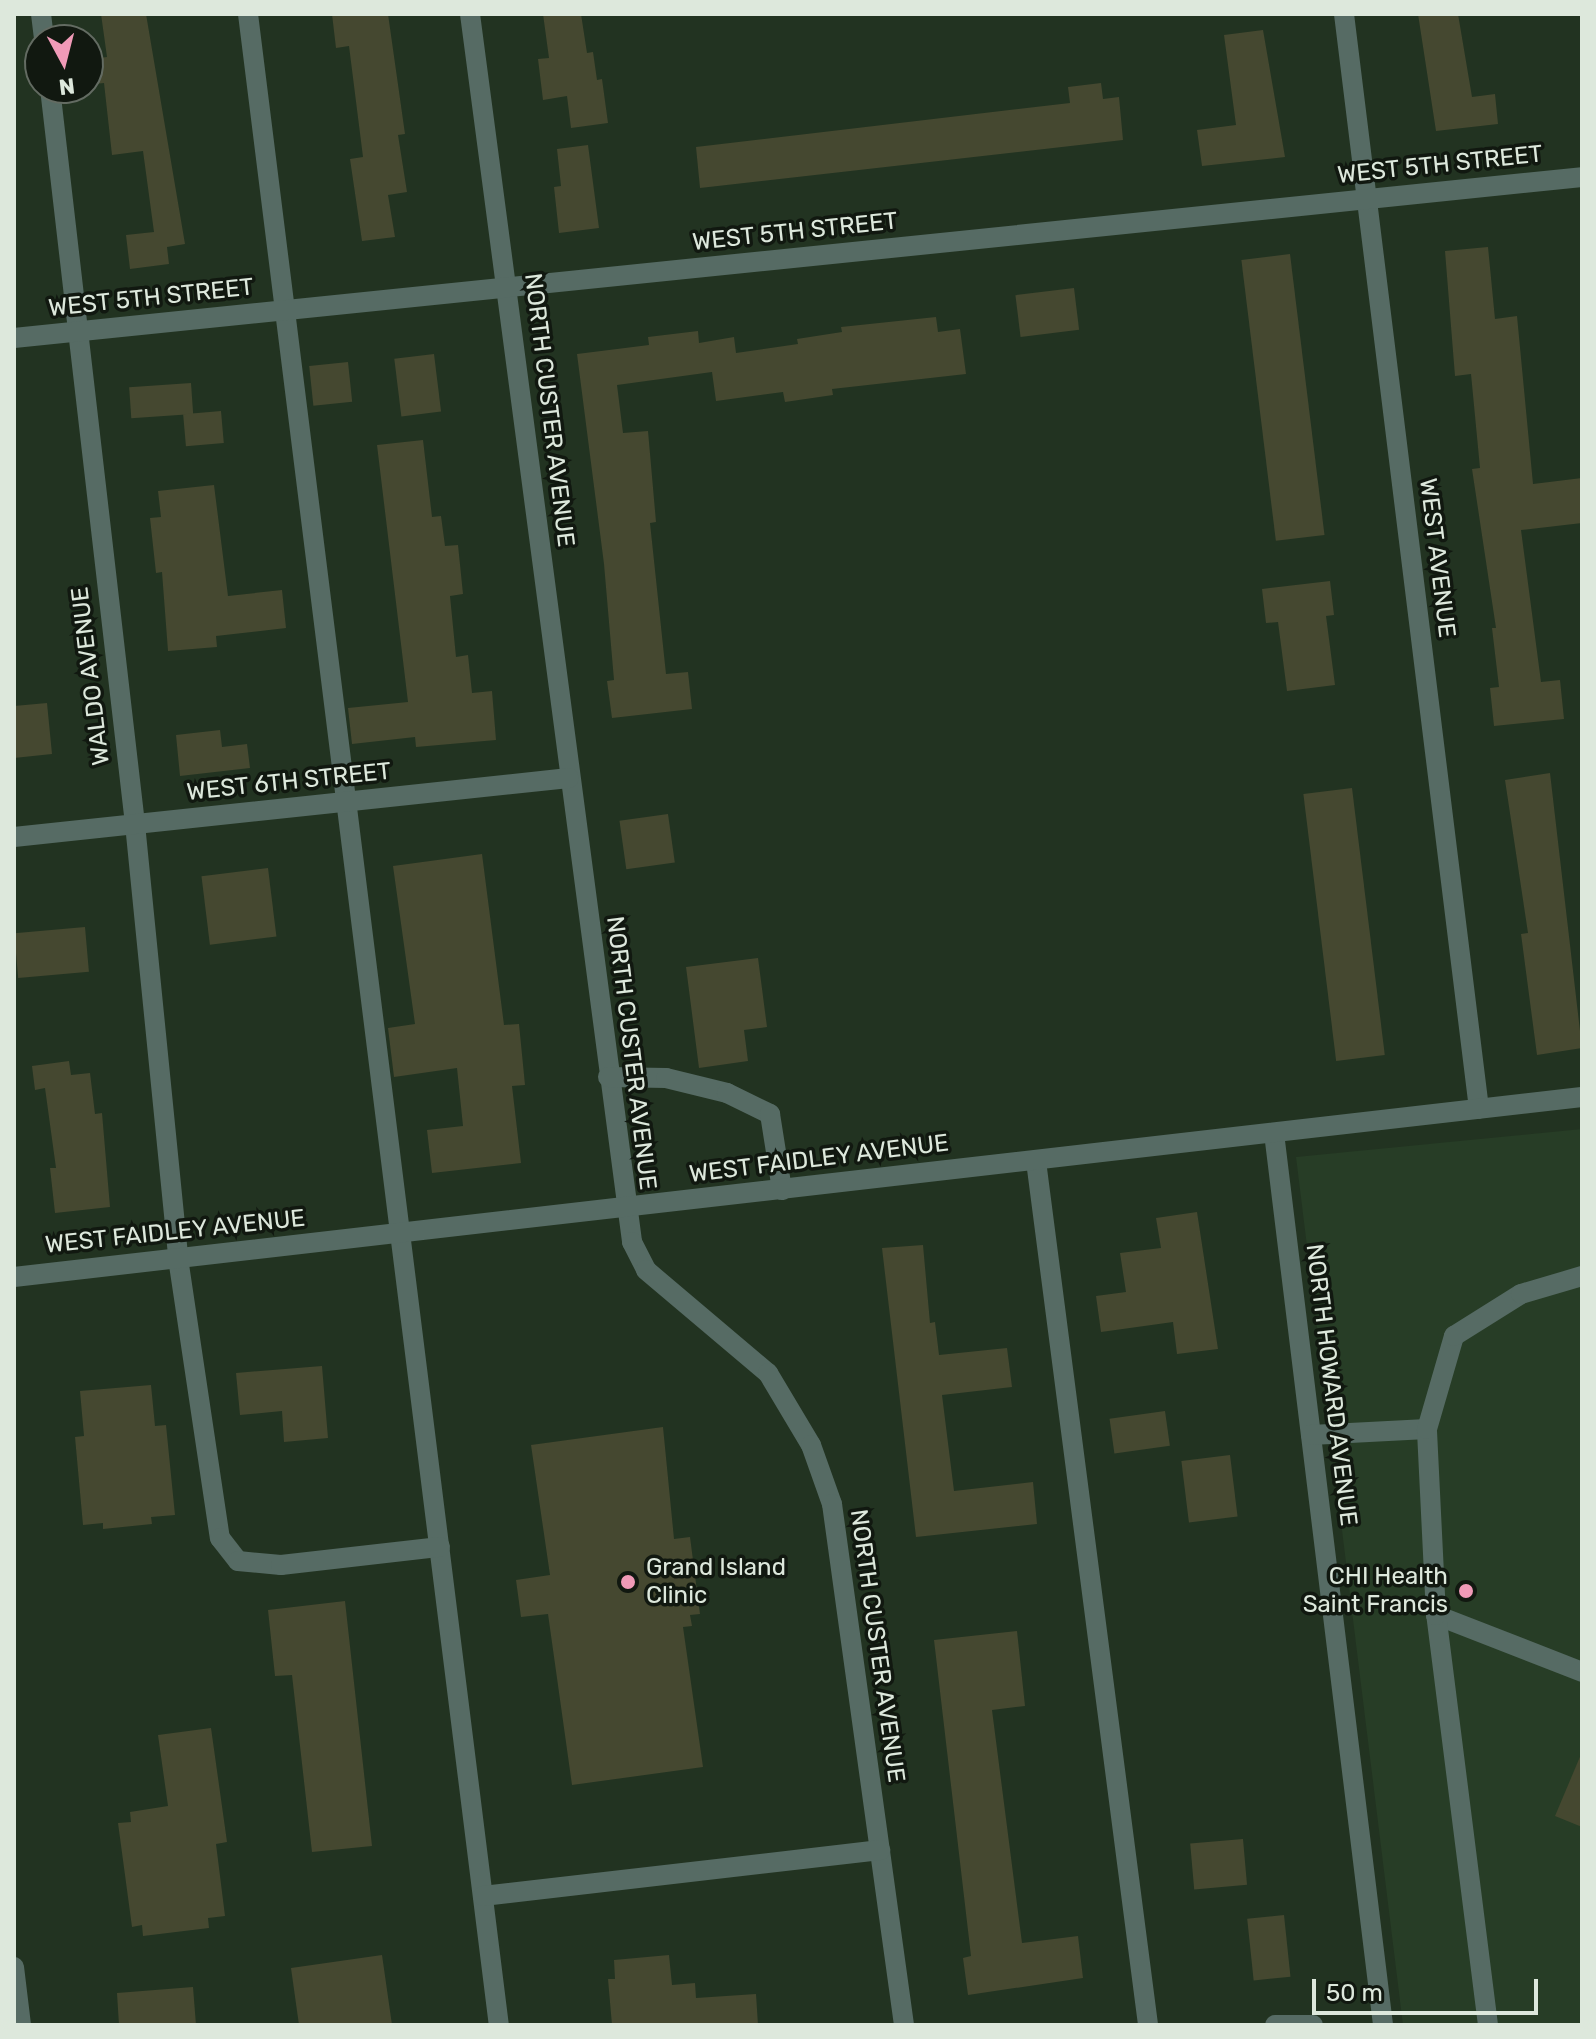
<!DOCTYPE html>
<style>
body{margin:0}
#map{position:relative;width:1596px;height:2039px;overflow:hidden;background:#223321;font-family:Rubik,sans-serif}
div>[style]{position:absolute}
.built>*{inset:0;background:#273d26}
.building>*{inset:0;background:#454830;transform-origin:0 0}
.minor>*{height:20px;margin:-10px;padding:0 10px;transform-origin:10px;border-radius:10px;background:#566b64}
.dots>*{width:22px;height:22px;translate:-50% -50%;box-sizing:border-box;border:4px solid #111810;border-radius:50%}
span{translate:-50% -50%;white-space:nowrap;text-align:center;line-height:1.15;-webkit-text-stroke:7px #111810;paint-order:stroke}
.street-label{font-size:24px;color:#dde8dc}
.poi-label{font-size:24px;color:#dde8dc}
.left{translate:0 -50%;text-align:left}
.right{translate:-100% -50%;text-align:right}
.frame{position:absolute;inset:0;border:16px solid #dde8dc;pointer-events:none}
.north{position:absolute;left:24px;top:24px;width:80px;height:80px;box-sizing:border-box;background:#111810;border:2px solid #636b62;border-radius:50%;rotate:173deg;font-size:22px;font-weight:700;line-height:32px;text-align:center;color:#dde8dc}
.north::after{content:'';display:block;margin:auto;width:28px;height:36px;background:#f09ab7;clip-path:polygon(50% 0,100% 100%,50% 72%,0 100%)}
.scale{position:absolute;left:1312px;top:1979px;width:226px;height:36px;box-sizing:border-box;border:4px solid #dde8dc;border-top:0;padding-left:10px;font-size:24px;line-height:28px;white-space:nowrap;color:#dde8dc;-webkit-text-stroke:6px #111810;paint-order:stroke}
</style>
<div id="map">
<div class="built">
<i style="clip-path:polygon(1582px 1129px,1582px 2025px,1403px 2025px,1296px 1157px)"></i>
</div>
<div class="building">
<i style="clip-path:polygon(101px 14px,146px 14px,185px 244px,167px 247px,169px 264px,130px 269px,126px 235px,154px 232px,143px 151px,112px 155px,104px 83px,95px 84px,92px 59px,107px 57px)"></i>
<i style="clip-path:polygon(332px 14px,388px 14px,405px 134px,398px 135px,407px 192px,388px 195px,395px 237px,362px 241px,350px 159px,363px 157px,349px 46px,336px 48px)"></i>
<i style="clip-path:polygon(543px 14px,581px 14px,587px 53px,593px 52px,597px 80px,602px 79px,608px 123px,571px 128px,567px 96px,543px 100px,538px 59px,549px 58px)"></i>
<i style="clip-path:polygon(1418px 14px,1458px 14px,1472px 97px,1495px 94px,1498px 124px,1436px 131px)"></i>
<i style="clip-path:polygon(1263px 30px,1285px 157px,1202px 166px,1197px 130px,1236px 125px,1224px 35px)"></i>
<i style="clip-path:polygon(1101px 83px,1103px 99px,1119px 97px,1123px 140px,700px 188px,696px 147px,1070px 103px,1068px 87px)"></i>
<i style="clip-path:polygon(588px 145px,599px 228px,559px 233px,554px 187px,561px 186px,557px 149px)"></i>
<i style="clip-path:polygon(1488px 247px,1495px 319px,1517px 316px,1533px 484px,1582px 478px,1582px 523px,1521px 530px,1541px 682px,1560px 680px,1564px 719px,1494px 726px,1490px 688px,1499px 687px,1492px 628px,1496px 628px,1472px 469px,1480px 468px,1471px 374px,1455px 376px,1445px 251px)"></i>
<i style="left:1290px;top:254px;width:283px;height:49px;rotate:83deg"></i>
<i style="left:1074px;top:288px;width:42px;height:59px;rotate:83deg"></i>
<i style="clip-path:polygon(936px 317px,938px 332px,960px 329px,966px 374px,832px 389px,833px 395px,785px 402px,783px 392px,716px 401px,712px 372px,617px 385px,623px 433px,648px 431px,656px 522px,650px 523px,666px 674px,688px 672px,692px 709px,612px 718px,607px 681px,614px 680px,604px 564px,577px 354px,649px 345px,648px 337px,698px 331px,699px 343px,734px 337px,736px 353px,798px 344px,797px 339px,842px 332px,841px 327px)"></i>
<i style="left:434px;top:354px;width:58px;height:40px;rotate:83deg"></i>
<i style="left:348px;top:362px;width:40px;height:39px;rotate:84deg"></i>
<i style="left:191px;top:383px;width:31px;height:62px;rotate:86deg"></i>
<i style="left:221px;top:411px;width:32px;height:38px;rotate:85deg"></i>
<i style="clip-path:polygon(423px 440px,432px 517px,441px 516px,445px 546px,458px 545px,463px 594px,450px 596px,456px 657px,468px 655px,472px 693px,492px 691px,496px 740px,416px 747px,415px 737px,352px 744px,348px 708px,408px 702px,377px 445px)"></i>
<i style="clip-path:polygon(214px 485px,228px 596px,282px 590px,286px 628px,216px 636px,217px 647px,168px 651px,162px 572px,156px 573px,150px 518px,161px 517px,158px 491px)"></i>
<i style="clip-path:polygon(1330px 581px,1334px 615px,1326px 616px,1335px 685px,1287px 691px,1278px 622px,1266px 623px,1262px 589px)"></i>
<i style="clip-path:polygon(47px 703px,52px 754px,14px 758px,14px 706px)"></i>
<i style="clip-path:polygon(220px 730px,222px 747px,247px 744px,250px 768px,180px 776px,176px 735px)"></i>
<i style="clip-path:polygon(1550px 773px,1582px 1048px,1537px 1055px,1521px 934px,1528px 933px,1505px 780px)"></i>
<i style="left:1352px;top:788px;width:269px;height:49px;rotate:83deg"></i>
<i style="left:668px;top:814px;width:49px;height:49px;rotate:82deg"></i>
<i style="clip-path:polygon(482px 854px,504px 1025px,519px 1024px,525px 1085px,512px 1086px,521px 1163px,432px 1173px,427px 1130px,463px 1126px,457px 1068px,394px 1077px,388px 1028px,415px 1024px,393px 866px)"></i>
<i style="left:268px;top:868px;width:69px;height:67px;rotate:83deg"></i>
<i style="left:85px;top:927px;width:45px;height:71px;rotate:85deg"></i>
<i style="clip-path:polygon(758px 958px,767px 1027px,744px 1030px,748px 1061px,699px 1068px,686px 967px)"></i>
<i style="clip-path:polygon(69px 1061px,71px 1075px,90px 1073px,95px 1114px,102px 1113px,110px 1207px,55px 1213px,50px 1168px,56px 1168px,45px 1088px,35px 1090px,32px 1066px)"></i>
<i style="clip-path:polygon(1197px 1212px,1218px 1349px,1177px 1354px,1173px 1322px,1101px 1332px,1096px 1296px,1126px 1292px,1120px 1253px,1161px 1248px,1156px 1218px)"></i>
<i style="clip-path:polygon(923px 1245px,930px 1323px,935px 1322px,939px 1355px,1007px 1348px,1012px 1387px,942px 1395px,954px 1491px,1033px 1482px,1037px 1524px,916px 1537px,882px 1248px)"></i>
<i style="clip-path:polygon(322px 1366px,328px 1438px,284px 1442px,282px 1411px,240px 1415px,236px 1373px)"></i>
<i style="clip-path:polygon(151px 1385px,155px 1426px,166px 1425px,175px 1515px,151px 1517px,152px 1524px,103px 1529px,103px 1523px,83px 1525px,75px 1437px,84px 1436px,80px 1391px)"></i>
<i style="left:1165px;top:1411px;width:35px;height:56px;rotate:82deg"></i>
<i style="clip-path:polygon(663px 1427px,674px 1539px,690px 1537px,700px 1614px,690px 1615px,692px 1626px,683px 1627px,703px 1767px,572px 1785px,548px 1614px,521px 1617px,516px 1580px,550px 1575px,531px 1445px)"></i>
<i style="left:1230px;top:1455px;width:62px;height:49px;rotate:83deg"></i>
<i style="clip-path:polygon(345px 1601px,372px 1846px,312px 1852px,292px 1675px,275px 1676px,268px 1610px)"></i>
<i style="clip-path:polygon(1017px 1631px,1025px 1706px,992px 1710px,1022px 1943px,1078px 1936px,1083px 1978px,968px 1995px,963px 1958px,971px 1956px,934px 1640px)"></i>
<i style="clip-path:polygon(211px 1728px,227px 1842px,216px 1844px,225px 1916px,208px 1918px,209px 1928px,143px 1936px,142px 1925px,132px 1927px,118px 1823px,131px 1822px,130px 1812px,168px 1806px,158px 1735px)"></i>
<i style="clip-path:polygon(1582px 1752px,1582px 1827px,1555px 1816px)"></i>
<i style="left:1243px;top:1839px;width:46px;height:53px;rotate:85deg"></i>
<i style="left:1284px;top:1915px;width:62px;height:37px;rotate:84deg"></i>
<i style="clip-path:polygon(382px 1955px,392px 2025px,299px 2025px,291px 1968px)"></i>
<i style="clip-path:polygon(669px 1955px,672px 1985px,695px 1983px,696px 1998px,756px 1994px,758px 2025px,612px 2025px,608px 1979px,615px 1979px,614px 1960px)"></i>
<i style="clip-path:polygon(193px 1987px,196px 2025px,119px 2025px,117px 1993px)"></i>
</div>
<div class="minor">
<i style="left:41px;top:14px;width:26px;rotate:83deg"></i>
<i style="left:248px;top:14px;width:2027px;rotate:82.89deg"></i>
<i style="left:470px;top:14px;width:1239px;rotate:82.48deg"></i>
<i style="left:632px;top:1242px;width:31px;rotate:63deg"></i>
<i style="left:646px;top:1270px;width:160px;rotate:40.2deg"></i>
<i style="left:768px;top:1373px;width:84px;rotate:59.2deg"></i>
<i style="left:811px;top:1445px;width:63px;rotate:70.4deg"></i>
<i style="left:832px;top:1504px;width:526px;rotate:82.13deg"></i>
<i style="left:1344px;top:14px;width:1103px;rotate:82.97deg"></i>
<i style="left:50px;top:88px;width:741px;rotate:83.41deg"></i>
<i style="left:135px;top:824px;width:436px;rotate:84.3deg"></i>
<i style="left:178px;top:1258px;width:283px;rotate:81.5deg"></i>
<i style="left:220px;top:1538px;width:29px;rotate:52deg"></i>
<i style="left:238px;top:1561px;width:43px;rotate:5.3deg"></i>
<i style="left:281px;top:1565px;width:160px;rotate:-6.5deg"></i>
<i style="left:14px;top:338px;width:1576px;rotate:-5.86deg"></i>
<i style="left:14px;top:837px;width:558px;rotate:-6.07deg"></i>
<i style="left:608px;top:1077px;width:58px;rotate:1deg"></i>
<i style="left:666px;top:1078px;width:63px;rotate:13.8deg"></i>
<i style="left:727px;top:1093px;width:48px;rotate:26deg"></i>
<i style="left:770px;top:1114px;width:77px;rotate:81deg"></i>
<i style="left:1274px;top:1133px;width:899px;rotate:83.03deg"></i>
<i style="left:1036px;top:1161px;width:871px;rotate:82.61deg"></i>
<i style="left:14px;top:1277px;width:1578px;rotate:-6.55deg"></i>
<i style="left:1311px;top:1435px;width:116px;rotate:-3deg"></i>
<i style="left:1436px;top:1615px;width:157px;rotate:21.3deg"></i>
<i style="left:483px;top:1896px;width:400px;rotate:-6.6deg"></i>
<i style="left:14px;top:1967px;width:58px;rotate:83.1deg"></i>
<i style="left:1275px;top:2025px;width:38px"></i>
<i style="left:1488px;top:2025px;width:413px;rotate:-97.2deg"></i>
<i style="left:1436px;top:1615px;width:186px;rotate:-92.8deg"></i>
<i style="left:1427px;top:1429px;width:97px;rotate:-73.8deg"></i>
<i style="left:1454px;top:1336px;width:79px;rotate:-32.1deg"></i>
<i style="left:1521px;top:1294px;width:64px;rotate:-16.4deg"></i>
</div>
<div class="dots">
<i style="left:628px;top:1582px;background:#f09ab7"></i>
<i style="left:1466px;top:1591px;background:#f09ab7"></i>
</div>
<div class="street-label">
<span style="left:1440px;top:165px;rotate:-6deg">WEST 5TH STREET</span>
<span style="left:795px;top:232px;rotate:-6deg">WEST 5TH STREET</span>
<span style="left:151px;top:298px;rotate:-6deg">WEST 5TH STREET</span>
<span style="left:549px;top:410px;rotate:83deg">NORTH CUSTER AVENUE</span>
<span style="left:1437px;top:558px;rotate:83deg">WEST AVENUE</span>
<span style="left:91px;top:676px;rotate:-97deg">WALDO AVENUE</span>
<span style="left:289px;top:782px;rotate:-6deg">WEST 6TH STREET</span>
<span style="left:631px;top:1053px;rotate:83deg">NORTH CUSTER AVENUE</span>
<span style="left:819px;top:1159px;rotate:-7deg">WEST FAIDLEY AVENUE</span>
<span style="left:175px;top:1232px;rotate:-6deg">WEST FAIDLEY AVENUE</span>
<span style="left:1331px;top:1385px;rotate:83deg">NORTH HOWARD AVENUE</span>
<span style="left:877px;top:1646px;rotate:82deg">NORTH CUSTER AVENUE</span>
</div>
<div class="poi-label">
<span class="left" style="left:646px;top:1582px">Grand Island<br>Clinic</span>
<span class="right" style="left:1448px;top:1591px">CHI Health<br>Saint Francis</span>
</div>
<div class="frame"></div>
<div class="north">N</div>
<div class="scale">50 m</div>
</div>
